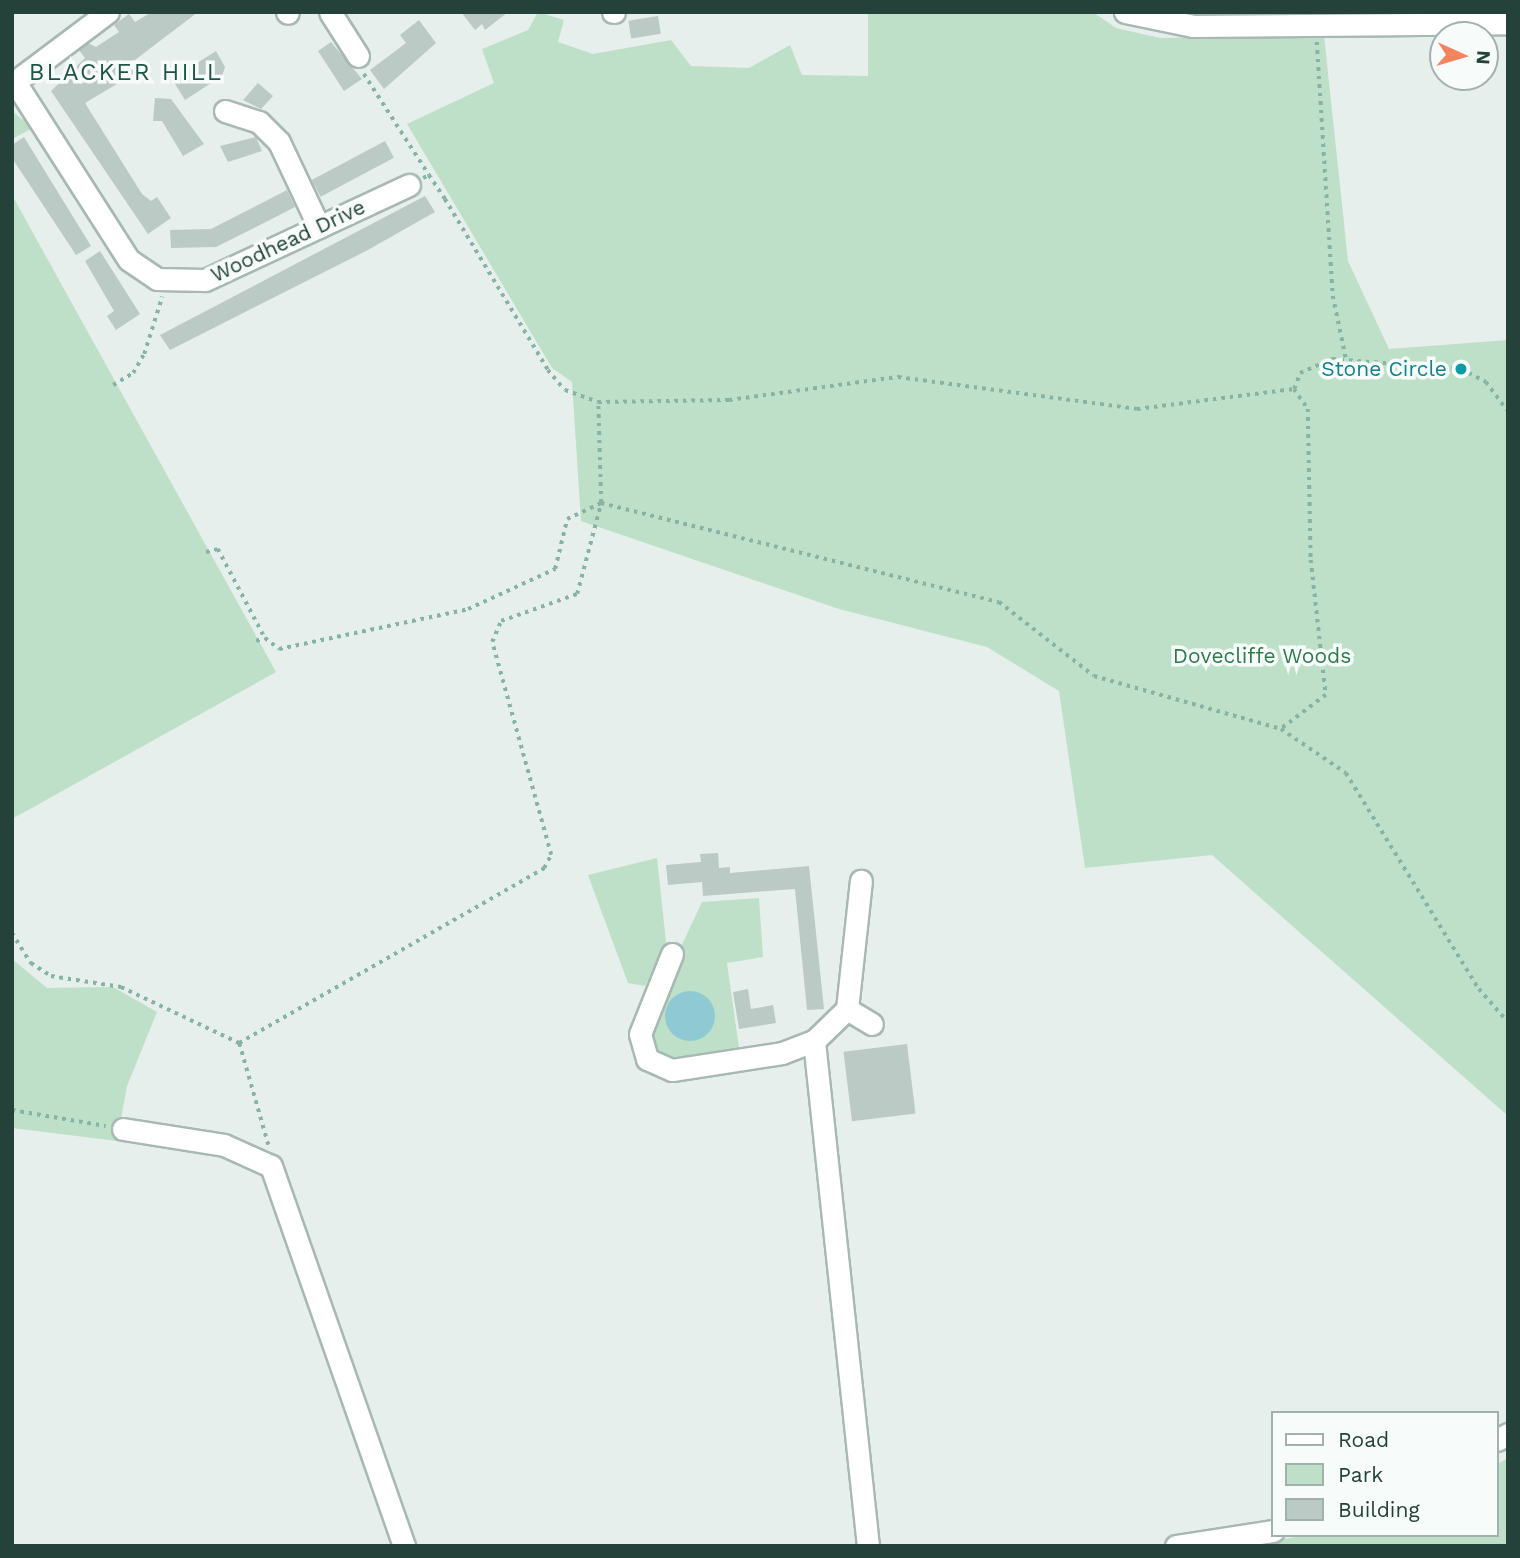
<!DOCTYPE html>
<style>
body{margin:0}
#map{position:relative;width:1520px;height:1558px;overflow:hidden;background:#e6efeb;font-family:"Work Sans",sans-serif}
div>[style]{position:absolute}
.green>*{inset:0;background:#bfe0c8}
.water>*{inset:0;background:#8ec9d4}
.round{border-radius:50%}
.building>*{inset:0;background:#bbcac4;transform-origin:0 0}
.path>*{height:3.5px;margin-top:-1.75px;transform-origin:0;background:repeating-linear-gradient(90deg,#86b3a5 0 3.5px,transparent 0 8.5px)}
.roads{filter:drop-shadow(2px 0 #a8b8b2) drop-shadow(-2px 0 #a8b8b2) drop-shadow(0 2px #a8b8b2) drop-shadow(0 -2px #a8b8b2)}
.minor>*{height:21px;margin:-10.5px;padding:0 10.5px;transform-origin:10.5px;border-radius:10.5px;background:#fff}
.dots>*{width:19px;height:19px;translate:-50% -50%;box-sizing:border-box;border:4px solid #f7fbf9;border-radius:50%}
span{translate:-50% -50%;white-space:nowrap;text-align:center;line-height:1.15;-webkit-text-stroke:7px #f7fbf9;paint-order:stroke}
.street-label{font-size:21px;color:#24423a}
.culture-label{font-size:21px;color:#0d838f}
.right{translate:-100% -50%;text-align:right}
.park-label{font-size:21px;color:#2d7a4b}
.quarter-label{font-size:24px;color:#1f5548;letter-spacing:2px}
.frame{position:absolute;inset:0;border:14px solid #24423a;pointer-events:none}
.legend{position:absolute;left:1271px;top:1411px;width:228px;height:126px;box-sizing:border-box;background:#f7fbf9;border:2px solid #a3b1ad;margin:0;padding:9px 12px;list-style:none;font-size:21px;color:#24423a}
.legend li{display:flex;align-items:center;gap:14px;height:35px}
.legend b{width:35px;border:2px solid #a3b1ad}
.north{position:absolute;left:1429px;top:21px;width:70px;height:70px;box-sizing:border-box;background:#f7fbf9;border:2px solid #a3b1ad;border-radius:50%;rotate:94deg;font-size:19px;font-weight:700;line-height:28px;text-align:center;color:#24423a}
.north::after{content:'';display:block;margin:auto;width:24px;height:32px;background:#f4845f;clip-path:polygon(50% 0,100% 100%,50% 72%,0 100%)}
</style>
<div id="map">
<div class="green">
<i style="clip-path:polygon(538px 12px,564px 20px,558px 42px,593px 54px,671px 40px,691px 66px,749px 68px,790px 45px,802px 75px,868px 76px,868px 12px,1093px 12px,1116px 28px,1160px 38px,1324px 35px,1348px 261px,1389px 349px,1508px 340px,1508px 1116px,1212px 855px,1085px 868px,1059px 691px,987px 647px,839px 609px,581px 521px,572px 382px,552px 368px,407px 124px,494px 83px,482px 49px,528px 30px)"></i>
<i style="clip-path:polygon(12px 111px,33px 128px,12px 139px)"></i>
<i style="clip-path:polygon(12px 195px,276px 672px,12px 819px)"></i>
<i style="clip-path:polygon(657px 858px,666px 942px,645px 986px,628px 983px,588px 875px)"></i>
<i style="clip-path:polygon(759px 898px,763px 957px,727px 963px,739px 1048px,658px 1060px,648px 1045px,648px 1017px,702px 902px)"></i>
<i style="clip-path:polygon(12px 959px,47px 988px,113px 987px,157px 1012px,127px 1086px,117px 1141px,12px 1128px)"></i>
<i style="clip-path:polygon(1508px 1458px,1508px 1546px,1246px 1546px,1307px 1535px,1497px 1535px,1497px 1464px)"></i>
</div>
<div class="water">
<i class="round" style="left:665px;top:991px;width:50px;height:50px"></i>
</div>
<div class="building">
<i style="clip-path:polygon(152px 12px,198px 12px,131px 63px,137px 72px,85px 103px,142px 194px,151px 201px,157px 197px,171px 218px,148px 234px,51px 91px,85px 58px,79px 50px,88px 43px,96px 47px,119px 32px,114px 25px,129px 14px,135px 22px)"></i>
<i style="clip-path:polygon(461px 12px,508px 12px,485px 30px,482px 24px,475px 30px)"></i>
<i style="left:658px;top:16px;width:18px;height:30px;rotate:81deg"></i>
<i style="clip-path:polygon(419px 20px,436px 43px,384px 89px,370px 70px,406px 43px,400px 35px)"></i>
<i style="clip-path:polygon(331px 42px,362px 79px,344px 91px,318px 51px)"></i>
<i style="clip-path:polygon(216px 51px,225px 67px,222px 76px,185px 100px,172px 79px)"></i>
<i style="clip-path:polygon(258px 83px,273px 96px,261px 109px,243px 100px)"></i>
<i style="clip-path:polygon(155px 98px,171px 99px,204px 144px,183px 156px,162px 121px,153px 121px)"></i>
<i style="clip-path:polygon(24px 137px,91px 246px,76px 255px,12px 158px,12px 145px)"></i>
<i style="clip-path:polygon(256px 137px,262px 151px,228px 162px,220px 146px)"></i>
<i style="left:385px;top:141px;width:19px;height:83px;rotate:62deg"></i>
<i style="clip-path:polygon(287px 190px,295px 207px,254px 228px,216px 247px,171px 248px,170px 230px,211px 229px)"></i>
<i style="clip-path:polygon(425px 196px,435px 212px,366px 251px,170px 350px,160px 335px)"></i>
<i style="clip-path:polygon(100px 251px,140px 314px,116px 330px,107px 316px,114px 311px,85px 261px)"></i>
<i style="clip-path:polygon(718px 853px,719px 868px,730px 867px,730px 873px,809px 866px,824px 1009px,807px 1010px,795px 889px,703px 896px,702px 882px,668px 885px,666px 865px,701px 862px,700px 854px)"></i>
<i style="clip-path:polygon(748px 989px,751px 1009px,773px 1005px,776px 1023px,739px 1029px,733px 992px)"></i>
<i style="left:907px;top:1044px;width:70px;height:64px;rotate:83deg"></i>
</div>
<div class="path">
<i style="left:1317px;top:42px;width:255px;rotate:86.4deg"></i>
<i style="left:1333px;top:296px;width:63px;rotate:78.2deg"></i>
<i style="left:364px;top:74px;width:120px;rotate:57.2deg"></i>
<i style="left:423px;top:178px;width:7px;rotate:-27deg"></i>
<i style="left:429px;top:175px;width:29px;rotate:56deg"></i>
<i style="left:445px;top:199px;width:200px;rotate:58.9deg"></i>
<i style="left:548px;top:370px;width:26px;rotate:50deg"></i>
<i style="left:565px;top:390px;width:35px;rotate:20deg"></i>
<i style="left:598px;top:402px;width:131px;rotate:-0.9deg"></i>
<i style="left:729px;top:400px;width:171px;rotate:-7.8deg"></i>
<i style="left:898px;top:377px;width:241px;rotate:7.6deg"></i>
<i style="left:1137px;top:409px;width:158px;rotate:-7.3deg"></i>
<i style="left:1294px;top:389px;width:24px;rotate:55deg"></i>
<i style="left:1308px;top:409px;width:151px;rotate:88.9deg"></i>
<i style="left:1311px;top:560px;width:136px;rotate:83.7deg"></i>
<i style="left:1326px;top:695px;width:56px;rotate:142.9deg"></i>
<i style="left:113px;top:385px;width:23px;rotate:-31deg"></i>
<i style="left:133px;top:373px;width:22px;rotate:-60deg"></i>
<i style="left:144px;top:354px;width:60px;rotate:-72.5deg"></i>
<i style="left:1294px;top:389px;width:17px;rotate:-69deg"></i>
<i style="left:1300px;top:373px;width:35px;rotate:-24deg"></i>
<i style="left:1332px;top:359px;width:129px;rotate:4.4deg"></i>
<i style="left:1461px;top:369px;width:28px;rotate:27deg"></i>
<i style="left:1486px;top:382px;width:36px;rotate:53deg"></i>
<i style="left:206px;top:552px;width:12px;rotate:-14deg"></i>
<i style="left:218px;top:549px;width:101px;rotate:62.2deg"></i>
<i style="left:265px;top:638px;width:18px;rotate:38deg"></i>
<i style="left:279px;top:649px;width:193px;rotate:-11.9deg"></i>
<i style="left:468px;top:609px;width:96px;rotate:-24.7deg"></i>
<i style="left:555px;top:569px;width:51px;rotate:-76.5deg"></i>
<i style="left:567px;top:519px;width:38px;rotate:-25deg"></i>
<i style="left:601px;top:503px;width:410px;rotate:14deg"></i>
<i style="left:999px;top:602px;width:120px;rotate:37.9deg"></i>
<i style="left:1094px;top:676px;width:194px;rotate:15.8deg"></i>
<i style="left:1281px;top:729px;width:78px;rotate:34.1deg"></i>
<i style="left:1346px;top:773px;width:254px;rotate:58.4deg"></i>
<i style="left:1479px;top:989px;width:44px;rotate:48.7deg"></i>
<i style="left:256px;top:641px;width:9px;rotate:-18deg"></i>
<i style="left:12px;top:933px;width:36px;rotate:58deg"></i>
<i style="left:31px;top:963px;width:24px;rotate:33deg"></i>
<i style="left:51px;top:976px;width:71px;rotate:8.9deg"></i>
<i style="left:121px;top:987px;width:131px;rotate:25.4deg"></i>
<i style="left:12px;top:1110px;width:95px;rotate:9.7deg"></i>
<i style="left:268px;top:1145px;width:106px;rotate:-105.9deg"></i>
<i style="left:239px;top:1043px;width:352px;rotate:-29.8deg"></i>
<i style="left:544px;top:868px;width:15px;rotate:-62deg"></i>
<i style="left:551px;top:855px;width:221px;rotate:-105.5deg"></i>
<i style="left:492px;top:642px;width:23px;rotate:-67deg"></i>
<i style="left:501px;top:621px;width:81px;rotate:-19.6deg"></i>
<i style="left:577px;top:594px;width:94px;rotate:-75.2deg"></i>
<i style="left:601px;top:503px;width:101px;rotate:-91.7deg"></i>
</div>
<div class="roads">
<div class="minor">
<i style="left:287px;top:12px;width:1px;rotate:45deg"></i>
<i style="left:330px;top:12px;width:52px;rotate:57.5deg"></i>
<i style="left:613px;top:12px;width:1px"></i>
<i style="left:1125px;top:12px;width:69px;rotate:11.6deg"></i>
<i style="left:1193px;top:26px;width:315px;rotate:-0.5deg"></i>
<i style="left:15px;top:82px;width:211px;rotate:57.4deg"></i>
<i style="left:129px;top:260px;width:34px;rotate:34deg"></i>
<i style="left:157px;top:279px;width:48px;rotate:1.2deg"></i>
<i style="left:205px;top:280px;width:225px;rotate:-25deg"></i>
<i style="left:12px;top:84px;width:120px;rotate:-36.9deg"></i>
<i style="left:225px;top:111px;width:36px;rotate:18deg"></i>
<i style="left:259px;top:122px;width:28px;rotate:45deg"></i>
<i style="left:279px;top:142px;width:94px;rotate:64.8deg"></i>
<i style="left:672px;top:954px;width:86px;rotate:111.8deg"></i>
<i style="left:640px;top:1034px;width:26px;rotate:74deg"></i>
<i style="left:647px;top:1059px;width:27px;rotate:24deg"></i>
<i style="left:672px;top:1070px;width:111px;rotate:-8.8deg"></i>
<i style="left:782px;top:1053px;width:34px;rotate:-21deg"></i>
<i style="left:814px;top:1041px;width:508px;rotate:83.9deg"></i>
<i style="left:847px;top:1009px;width:29px;rotate:31deg"></i>
<i style="left:814px;top:1041px;width:46px;rotate:-44.1deg"></i>
<i style="left:847px;top:1009px;width:129px;rotate:-83.8deg"></i>
<i style="left:123px;top:1129px;width:102px;rotate:9deg"></i>
<i style="left:224px;top:1145px;width:51px;rotate:24.1deg"></i>
<i style="left:271px;top:1166px;width:403px;rotate:70.7deg"></i>
<i style="left:1497px;top:1440px;width:13px;rotate:-29deg"></i>
<i style="left:1176px;top:1546px;width:98px;rotate:-8.8deg"></i>
</div>
</div>
<div class="dots">
<i style="left:1461px;top:369px;background:#0f9aa8"></i>
</div>
<div class="street-label">
<span style="left:288px;top:241px;rotate:-25deg">Woodhead Drive</span>
</div>
<div class="culture-label">
<span class="right" style="left:1447px;top:369px">Stone Circle</span>
</div>
<div class="park-label">
<span style="left:1262px;top:656px">Dovecliffe Woods</span>
</div>
<div class="quarter-label">
<span style="left:126px;top:73px">BLACKER HILL</span>
</div>
<div class="frame"></div>
<ul class="legend">
<li><b style="height:9px;background:#fff"></b>Road</li>
<li><b style="height:19px;background:#bfe0c8"></b>Park</li>
<li><b style="height:19px;background:#bbcac4"></b>Building</li>
</ul>
<div class="north">N</div>
</div>
